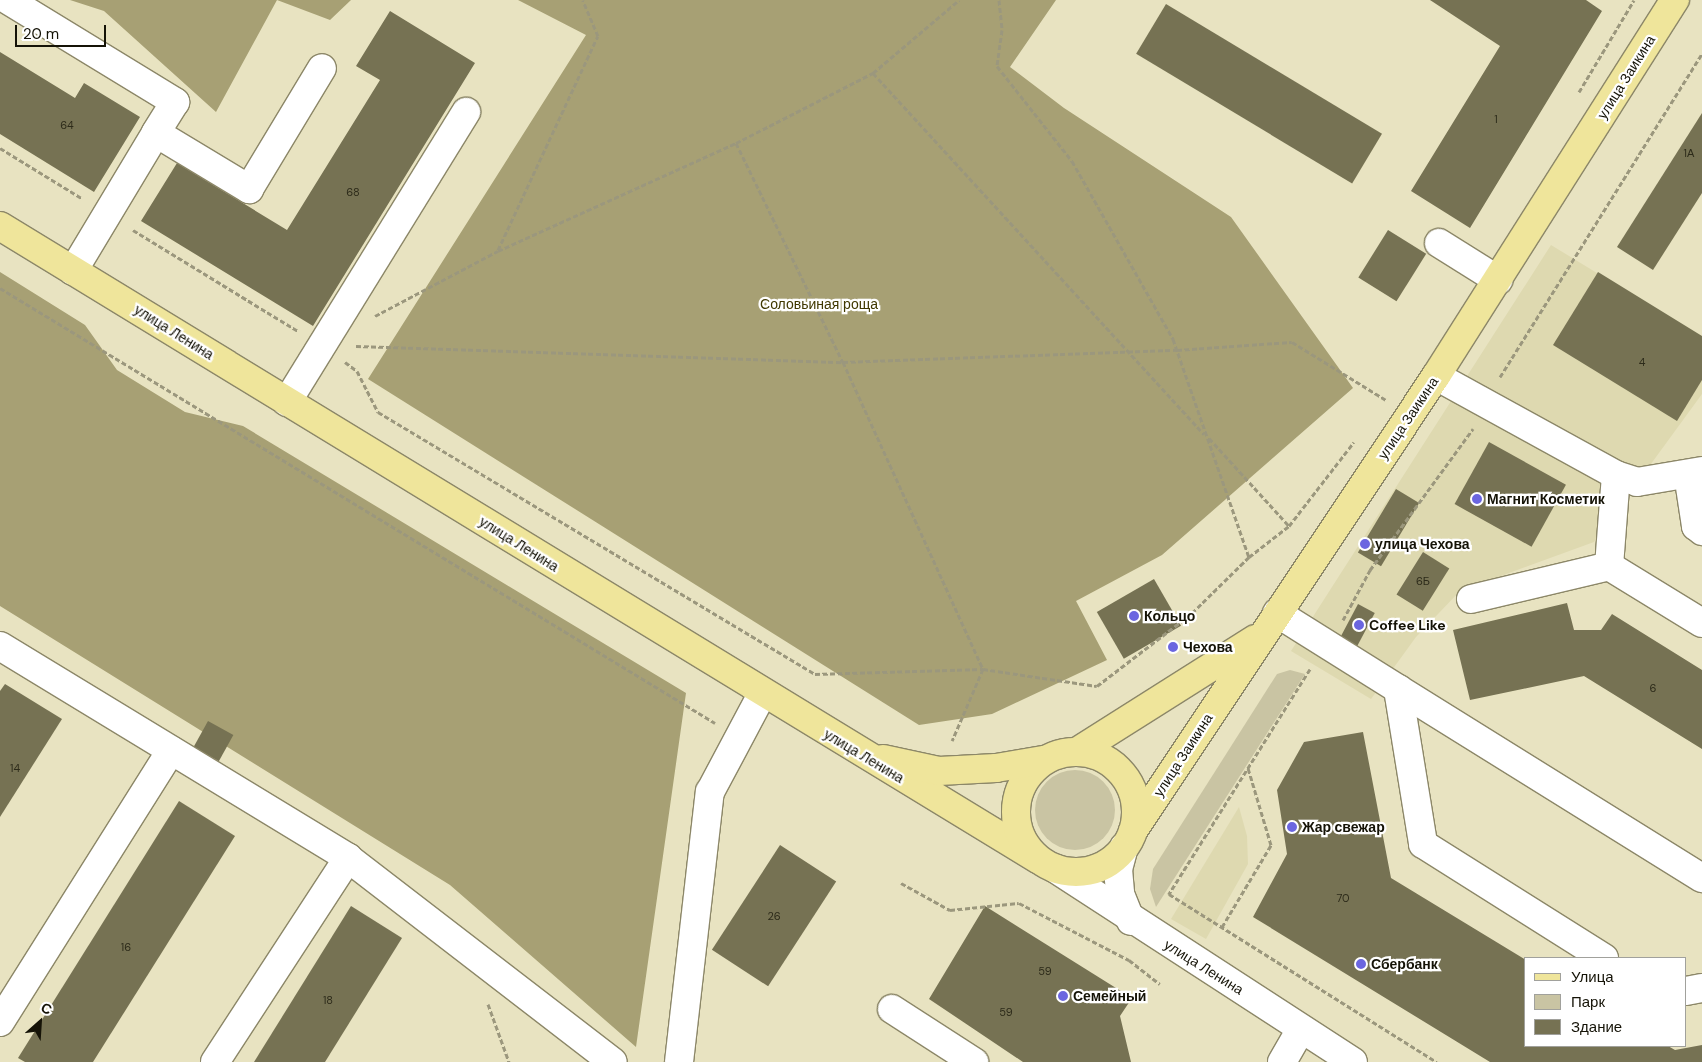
<!DOCTYPE html>
<meta charset="utf-8">
<style>
body{margin:0}
#map{position:relative;width:1702px;height:1062px;overflow:hidden;background:#e8e3c1;font-family:"DM Sans",sans-serif}
div>[style]{position:absolute}
.built>*{inset:0;background:#ded9b0}
.green>*{inset:0;background:#c9c4a3}
.round{border-radius:50%}
.forest>*{inset:0;background:#a7a074}
.building>*{inset:0;background:#767253;transform-origin:0 0}
.path>*{height:3px;margin-top:-1.5px;transform-origin:0;background:repeating-linear-gradient(90deg,#9b977d 0 5px,transparent 0 7.5px)}
.roads{filter:drop-shadow(1px 0 #8c8768) drop-shadow(-1px 0 #8c8768) drop-shadow(0 1px #8c8768) drop-shadow(0 -1px #8c8768)}
.minor>*{height:28px;margin:-14px;padding:0 14px;transform-origin:14px;border-radius:14px;background:#fff}
.major>*{height:28px;margin:-14px;padding:0 14px;transform-origin:14px;border-radius:14px;background:#efe59b}
.major>.ring{margin:-14px;padding:0;box-sizing:content-box;background:none;border:28px solid #efe59b;border-radius:50%}
.dots>*{width:14px;height:14px;translate:-50% -50%;box-sizing:border-box;border:2px solid #fff;border-radius:50%}
span{translate:-50% -50%;white-space:nowrap;text-align:center;line-height:1.15;-webkit-text-stroke:4.5px #fff;paint-order:stroke}
.number-label{font-size:11px;color:#2d2b1a}
.number-label span{-webkit-text-stroke-width:0}
.street-label{font-size:14px;color:#151307}
.park-label{font-size:14px;color:#403800}
.poi-label{font-size:14px;color:#151307;font-weight:700}
.left{translate:0 -50%;text-align:left}
.legend{position:absolute;left:1524px;top:957px;width:162px;height:90px;box-sizing:border-box;background:#fff;border:1px solid #a1a19c;margin:0;padding:6px 9px;list-style:none;font-size:15px;color:#151307}
.legend li{display:flex;align-items:center;gap:10px;height:25px}
.legend b{width:25px;border:1px solid #a1a19c}
.north{position:absolute;left:15px;top:997px;width:50px;height:50px;-webkit-text-stroke:4px #fff;paint-order:stroke;rotate:26deg;font-size:14px;font-weight:700;line-height:20px;text-align:center;color:#151307}
.north::after{content:'';display:block;margin:auto;width:18px;height:22px;background:#151307;clip-path:polygon(50% 0,100% 100%,50% 72%,0 100%)}
.scale{position:absolute;left:15px;top:25px;width:91px;height:22px;box-sizing:border-box;border:2px solid #151307;border-top:0;padding-left:6px;font-size:15px;line-height:18px;white-space:nowrap;color:#151307;-webkit-text-stroke:4px #fff;paint-order:stroke}
</style>
<div id="map">
<div class="built">
<i style="clip-path:polygon(1551px 245px,1702px 337px,1702px 394px,1594px 542px,1460px 591px,1416px 637px,1371px 699px,1291px 651px)"></i>
<i style="clip-path:polygon(1239px 807px,1247px 836px,1248px 864px,1206px 939px,1171px 919px)"></i>
</div>
<div class="green">
<i style="clip-path:polygon(1290px 670px,1305px 674px,1156px 907px,1150px 889px,1153px 869px,1277px 674px)"></i>
<i class="round" style="left:1035px;top:770px;width:80px;height:80px"></i>
</div>
<div class="forest">
<i style="clip-path:polygon(70px 0,351px 0,330px 20px,277px 0,216px 112px,104px 11px)"></i>
<i style="clip-path:polygon(518px 0,1056px 0,1010px 67px,1064px 108px,1231px 217px,1353px 388px,1162px 555px,1076px 601px,1107px 660px,992px 714px,919px 725px,368px 379px,586px 35px)"></i>
<i style="clip-path:polygon(0 272px,85px 325px,117px 370px,185px 412px,243px 426px,686px 693px,636px 1047px,450px 885px,0 606px)"></i>
</div>
<div class="building">
<i style="clip-path:polygon(1430px 0,1586px 0,1602px 11px,1470px 228px,1411px 191px,1500px 46px)"></i>
<i style="left:1166px;top:4px;width:252px;height:58px;rotate:31deg"></i>
<i style="clip-path:polygon(390px 11px,475px 63px,313px 326px,141px 221px,177px 163px,287px 230px,380px 80px,356px 66px)"></i>
<i style="clip-path:polygon(0 52px,75px 98px,84px 83px,140px 117px,94px 192px,0 134px)"></i>
<i style="clip-path:polygon(1702px 113px,1702px 193px,1653px 270px,1617px 247px)"></i>
<i style="left:1388px;top:230px;width:45px;height:56px;rotate:32deg"></i>
<i style="clip-path:polygon(1598px 272px,1702px 336px,1702px 380px,1677px 421px,1553px 345px)"></i>
<i style="left:1489px;top:442px;width:88px;height:71px;rotate:29deg"></i>
<i style="left:1396px;top:489px;width:27px;height:74px;rotate:31deg"></i>
<i style="left:1423px;top:552px;width:31px;height:50px;rotate:32deg"></i>
<i style="left:1154px;top:579px;width:54px;height:66px;rotate:60deg"></i>
<i style="clip-path:polygon(1567px 603px,1574px 630px,1601px 630px,1612px 614px,1702px 670px,1702px 749px,1584px 676px,1470px 700px,1453px 630px)"></i>
<i style="left:1358px;top:604px;width:19px;height:43px;rotate:28deg"></i>
<i style="clip-path:polygon(5px 684px,62px 719px,0 817px,0 691px)"></i>
<i style="left:208px;top:721px;width:29px;height:30px;rotate:29deg"></i>
<i style="clip-path:polygon(1363px 732px,1391px 878px,1526px 960px,1526px 1046px,1668px 1046px,1675px 1050px,1702px 1045px,1702px 1062px,1490px 1062px,1253px 917px,1287px 854px,1277px 790px,1304px 742px)"></i>
<i style="clip-path:polygon(179px 801px,235px 836px,93px 1062px,25px 1062px,18px 1058px)"></i>
<i style="left:780px;top:845px;width:67px;height:125px;rotate:33deg"></i>
<i style="clip-path:polygon(351px 906px,402px 938px,325px 1062px,254px 1062px)"></i>
<i style="clip-path:polygon(985px 906px,1132px 998px,1120px 1016px,1131px 1062px,1023px 1062px,929px 999px)"></i>
</div>
<div class="path">
<i style="left:999px;top:0;width:30px;rotate:84deg"></i>
<i style="left:1002px;top:30px;width:36px;rotate:98deg"></i>
<i style="left:997px;top:66px;width:121px;rotate:51.7deg"></i>
<i style="left:1072px;top:161px;width:205px;rotate:60.4deg"></i>
<i style="left:1173px;top:339px;width:231px;rotate:70.8deg"></i>
<i style="left:873px;top:73px;width:490px;rotate:47.5deg"></i>
<i style="left:1579px;top:92px;width:107px;rotate:-59.1deg"></i>
<i style="left:736px;top:143px;width:244px;rotate:64deg"></i>
<i style="left:843px;top:362px;width:337px;rotate:65.5deg"></i>
<i style="left:983px;top:669px;width:78px;rotate:113.3deg"></i>
<i style="left:0;top:148px;width:97px;rotate:31.6deg"></i>
<i style="left:133px;top:230px;width:193px;rotate:31.5deg"></i>
<i style="left:498px;top:250px;width:236px;rotate:-65deg"></i>
<i style="left:598px;top:36px;width:39px;rotate:-113deg"></i>
<i style="left:0;top:288px;width:837px;rotate:31.32deg"></i>
<i style="left:375px;top:316px;width:139px;rotate:-27.9deg"></i>
<i style="left:498px;top:251px;width:261px;rotate:-24.4deg"></i>
<i style="left:736px;top:143px;width:154px;rotate:-27.1deg"></i>
<i style="left:873px;top:73px;width:113px;rotate:-40.3deg"></i>
<i style="left:356px;top:346px;width:487px;rotate:1.9deg"></i>
<i style="left:843px;top:362px;width:334px;rotate:-2.1deg"></i>
<i style="left:1177px;top:350px;width:115px;rotate:-4deg"></i>
<i style="left:1292px;top:342px;width:110px;rotate:31.7deg"></i>
<i style="left:345px;top:362px;width:15px;rotate:37deg"></i>
<i style="left:357px;top:371px;width:46px;rotate:62.9deg"></i>
<i style="left:378px;top:412px;width:510px;rotate:30.94deg"></i>
<i style="left:815px;top:674px;width:168px;rotate:-1.7deg"></i>
<i style="left:983px;top:669px;width:115px;rotate:8.5deg"></i>
<i style="left:1097px;top:686px;width:120px;rotate:-37.5deg"></i>
<i style="left:1192px;top:613px;width:80px;rotate:-44.5deg"></i>
<i style="left:1249px;top:557px;width:51px;rotate:-37.8deg"></i>
<i style="left:1289px;top:526px;width:106px;rotate:-52.3deg"></i>
<i style="left:1500px;top:377px;width:381px;rotate:-58deg"></i>
<i style="left:1209px;top:438px;width:119px;rotate:47.7deg"></i>
<i style="left:1343px;top:620px;width:57px;rotate:-61.6deg"></i>
<i style="left:1370px;top:570px;width:175px;rotate:-53.9deg"></i>
<i style="left:1310px;top:669px;width:266px;rotate:122.1deg"></i>
<i style="left:1169px;top:894px;width:316px;rotate:32.1deg"></i>
<i style="left:901px;top:883px;width:56px;rotate:28.9deg"></i>
<i style="left:950px;top:910px;width:69px;rotate:-5.8deg"></i>
<i style="left:1019px;top:903px;width:124px;rotate:27.4deg"></i>
<i style="left:1129px;top:960px;width:39px;rotate:38deg"></i>
<i style="left:1222px;top:927px;width:96px;rotate:-59.1deg"></i>
<i style="left:1271px;top:845px;width:80px;rotate:-106.6deg"></i>
<i style="left:488px;top:1004px;width:62px;rotate:70.1deg"></i>
</div>
<div class="roads">
<div class="minor">
<i style="left:8px;top:0;width:196px;rotate:31.4deg"></i>
<i style="left:175px;top:102px;width:36px;rotate:122deg"></i>
<i style="left:1439px;top:243px;width:70px;rotate:32.1deg"></i>
<i style="left:73px;top:271px;width:161px;rotate:-59deg"></i>
<i style="left:156px;top:133px;width:109px;rotate:31.1deg"></i>
<i style="left:249px;top:189px;width:141px;rotate:-58.9deg"></i>
<i style="left:1436px;top:376px;width:205px;rotate:28.8deg"></i>
<i style="left:1616px;top:475px;width:22px;rotate:18deg"></i>
<i style="left:1637px;top:482px;width:66px;rotate:-9.6deg"></i>
<i style="left:287px;top:402px;width:341px;rotate:-58.3deg"></i>
<i style="left:1688px;top:474px;width:53px;rotate:81.3deg"></i>
<i style="left:1696px;top:526px;width:8px;rotate:40deg"></i>
<i style="left:1609px;top:566px;width:91px;rotate:-85.6deg"></i>
<i style="left:1471px;top:599px;width:142px;rotate:-13.4deg"></i>
<i style="left:1609px;top:566px;width:109px;rotate:31.5deg"></i>
<i style="left:1277px;top:613px;width:143px;rotate:32.1deg"></i>
<i style="left:1398px;top:689px;width:157px;rotate:80.8deg"></i>
<i style="left:1423px;top:844px;width:214px;rotate:32.2deg"></i>
<i style="left:0;top:646px;width:407px;rotate:31.3deg"></i>
<i style="left:348px;top:858px;width:334px;rotate:37.6deg"></i>
<i style="left:1398px;top:689px;width:358px;rotate:31.9deg"></i>
<i style="left:1124px;top:847px;width:23px;rotate:105deg"></i>
<i style="left:1118px;top:869px;width:25px;rotate:85deg"></i>
<i style="left:1120px;top:894px;width:29px;rotate:68deg"></i>
<i style="left:1056px;top:869px;width:354px;rotate:33deg"></i>
<i style="left:1686px;top:991px;width:16px;rotate:-11deg"></i>
<i style="left:892px;top:1009px;width:98px;rotate:32.9deg"></i>
<i style="left:0;top:1022px;width:321px;rotate:-57.8deg"></i>
<i style="left:215px;top:1062px;width:244px;rotate:-56.9deg"></i>
<i style="left:679px;top:1062px;width:272px;rotate:-83.5deg"></i>
<i style="left:710px;top:792px;width:111px;rotate:-62deg"></i>
<i style="left:1282px;top:1062px;width:38px;rotate:-60deg"></i>
</div>
<div class="major">
<i style="left:0;top:226px;width:1217px;rotate:31.39deg"></i>
<i style="left:1078px;top:751px;width:209px;rotate:-32.3deg"></i>
<i class="ring" style="left:1016px;top:752px;width:92px;height:92px"></i>
<i style="left:883px;top:759px;width:57px;rotate:12.1deg"></i>
<i style="left:939px;top:771px;width:57px;rotate:-3deg"></i>
<i style="left:996px;top:768px;width:49px;rotate:-9.5deg"></i>
<i style="left:1133px;top:831px;width:547px;rotate:-56.34deg"></i>
<i style="left:1436px;top:376px;width:446px;rotate:-57.6deg"></i>
</div>
</div>
<div class="dots">
<i style="left:1477px;top:499px;background:#6b66e0"></i>
<i style="left:1365px;top:544px;background:#6b66e0"></i>
<i style="left:1134px;top:616px;background:#6b66e0"></i>
<i style="left:1359px;top:625px;background:#6b66e0"></i>
<i style="left:1173px;top:647px;background:#6b66e0"></i>
<i style="left:1292px;top:827px;background:#6b66e0"></i>
<i style="left:1361px;top:964px;background:#6b66e0"></i>
<i style="left:1063px;top:996px;background:#6b66e0"></i>
</div>
<div class="number-label">
<span style="left:1496px;top:119px">1</span>
<span style="left:67px;top:125px">64</span>
<span style="left:1689px;top:153px">1А</span>
<span style="left:353px;top:192px">68</span>
<span style="left:1642px;top:362px">4</span>
<span style="left:1423px;top:581px">6Б</span>
<span style="left:1653px;top:688px">6</span>
<span style="left:15px;top:768px">14</span>
<span style="left:1343px;top:898px">70</span>
<span style="left:774px;top:916px">26</span>
<span style="left:126px;top:947px">16</span>
<span style="left:1045px;top:971px">59</span>
<span style="left:328px;top:1000px">18</span>
<span style="left:1006px;top:1012px">59</span>
</div>
<div class="street-label">
<span style="left:1626px;top:77px;rotate:-58deg">улица Заикина</span>
<span style="left:174px;top:332px;rotate:32deg">улица Ленина</span>
<span style="left:1408px;top:418px;rotate:-56deg">улица Заикина</span>
<span style="left:519px;top:544px;rotate:32deg">улица Ленина</span>
<span style="left:1183px;top:755px;rotate:-57deg">улица Заикина</span>
<span style="left:864px;top:756px;rotate:31deg">улица Ленина</span>
<span style="left:1204px;top:967px;rotate:32deg">улица Ленина</span>
</div>
<div class="park-label">
<span style="left:819px;top:304px">Соловьиная роща</span>
</div>
<div class="poi-label">
<span class="left" style="left:1487px;top:499px">Магнит Косметик</span>
<span class="left" style="left:1375px;top:544px">улица Чехова</span>
<span class="left" style="left:1144px;top:616px">Кольцо</span>
<span class="left" style="left:1369px;top:625px">Coffee Like</span>
<span class="left" style="left:1183px;top:647px">Чехова</span>
<span class="left" style="left:1302px;top:827px">Жар свежар</span>
<span class="left" style="left:1371px;top:964px">Сбербанк</span>
<span class="left" style="left:1073px;top:996px">Семейный</span>
</div>
<ul class="legend">
<li><b style="height:6px;background:#efe59b"></b>Улица</li>
<li><b style="height:14px;background:#c9c4a3"></b>Парк</li>
<li><b style="height:14px;background:#767253"></b>Здание</li>
</ul>
<div class="north">С</div>
<div class="scale">20 m</div>
</div>
